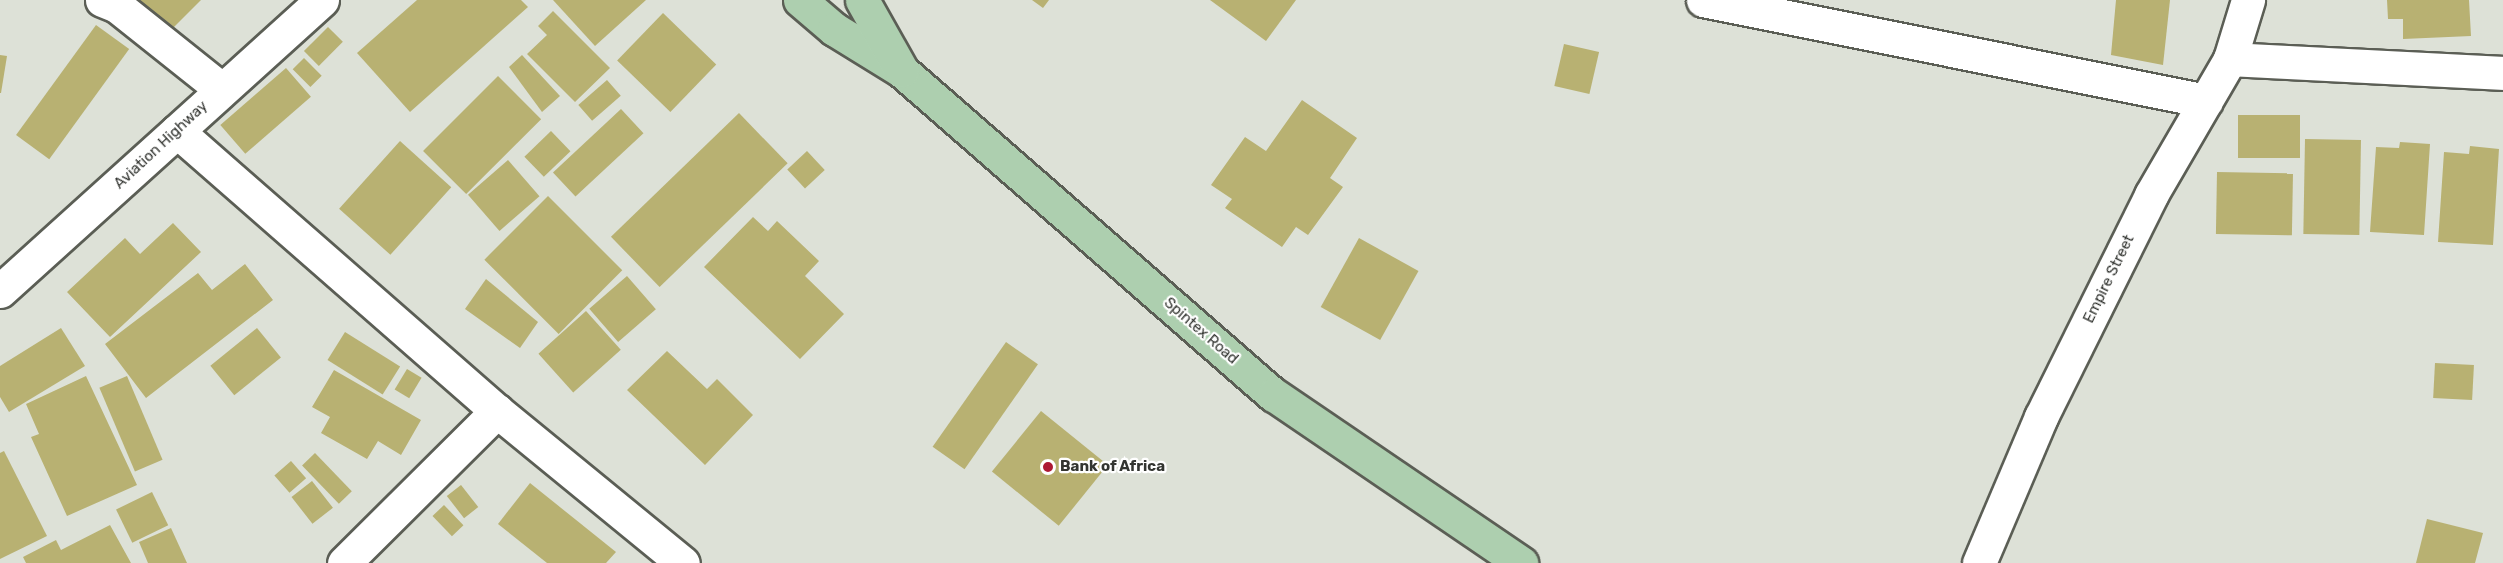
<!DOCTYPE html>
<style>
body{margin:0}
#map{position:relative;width:2503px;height:563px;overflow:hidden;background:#dde1d7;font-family:Rubik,sans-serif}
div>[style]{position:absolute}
.building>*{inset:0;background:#b8b172;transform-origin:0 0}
.roads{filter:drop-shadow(2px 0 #5b5e55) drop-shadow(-2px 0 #5b5e55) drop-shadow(0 2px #5b5e55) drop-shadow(0 -2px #5b5e55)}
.minor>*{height:33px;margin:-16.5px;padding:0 16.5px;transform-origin:16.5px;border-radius:16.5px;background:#fff}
.major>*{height:33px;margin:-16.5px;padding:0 16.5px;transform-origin:16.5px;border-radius:16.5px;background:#adcfaf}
.dots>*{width:16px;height:16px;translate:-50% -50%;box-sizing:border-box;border:3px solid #fff;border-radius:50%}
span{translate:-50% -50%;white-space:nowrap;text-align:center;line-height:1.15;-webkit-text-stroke:4.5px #fff;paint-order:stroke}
.street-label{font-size:15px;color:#333531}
.poi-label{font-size:15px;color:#333531;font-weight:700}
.left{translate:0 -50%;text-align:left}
</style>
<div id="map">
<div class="building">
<i style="clip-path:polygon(137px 0,201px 0,169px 32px)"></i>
<i style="clip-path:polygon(417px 0,521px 0,528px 7px,410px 112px,357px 53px)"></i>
<i style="clip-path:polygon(553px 0,646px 0,595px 46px)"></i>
<i style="clip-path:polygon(1032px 0,1049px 0,1043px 8px)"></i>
<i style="clip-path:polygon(1210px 0,1296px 0,1266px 41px)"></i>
<i style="clip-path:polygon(2116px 0,2170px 0,2163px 65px,2111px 55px)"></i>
<i style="clip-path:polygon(2387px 0,2469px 0,2471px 36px,2403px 39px,2403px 19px,2388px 19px)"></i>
<i style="clip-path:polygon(553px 11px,610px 68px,575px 102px,527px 54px,547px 35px,538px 26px)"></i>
<i style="left:663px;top:13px;width:74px;height:66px;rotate:44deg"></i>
<i style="left:96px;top:25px;width:41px;height:136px;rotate:36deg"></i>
<i style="left:328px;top:27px;width:21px;height:34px;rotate:45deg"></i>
<i style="left:1564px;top:44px;width:36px;height:43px;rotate:13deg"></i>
<i style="clip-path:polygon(0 55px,7px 56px,1px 93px,0 93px)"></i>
<i style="clip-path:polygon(522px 55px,560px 96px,542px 112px,509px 67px)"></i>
<i style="left:304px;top:58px;width:25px;height:16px;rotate:45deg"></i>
<i style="left:286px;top:68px;width:38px;height:87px;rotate:49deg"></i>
<i style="left:498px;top:76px;width:61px;height:106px;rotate:45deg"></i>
<i style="left:607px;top:80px;width:21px;height:38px;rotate:49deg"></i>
<i style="clip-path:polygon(1302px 100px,1357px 138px,1330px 178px,1343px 187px,1308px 235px,1296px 227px,1282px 247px,1225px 208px,1232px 199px,1211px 185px,1245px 137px,1266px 151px)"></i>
<i style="left:621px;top:109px;width:33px;height:93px;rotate:47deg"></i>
<i style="left:739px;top:113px;width:70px;height:178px;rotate:46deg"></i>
<i style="left:2238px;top:115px;width:62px;height:43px"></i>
<i style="left:551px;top:131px;width:28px;height:37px;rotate:46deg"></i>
<i style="left:2305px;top:139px;width:56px;height:95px;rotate:1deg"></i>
<i style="left:400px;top:141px;width:69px;height:91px;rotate:42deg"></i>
<i style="clip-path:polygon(2400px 142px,2430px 144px,2424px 235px,2370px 232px,2376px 147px,2399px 148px)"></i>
<i style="clip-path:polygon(2470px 146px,2499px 149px,2493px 245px,2438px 242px,2444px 152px,2469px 154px)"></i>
<i style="left:807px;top:151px;width:26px;height:27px;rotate:47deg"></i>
<i style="left:508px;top:160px;width:48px;height:53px;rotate:49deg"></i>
<i style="left:2217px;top:172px;width:76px;height:62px;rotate:1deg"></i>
<i style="left:548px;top:196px;width:105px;height:90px;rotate:45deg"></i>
<i style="clip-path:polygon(753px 217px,768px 231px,777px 221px,819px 261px,805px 276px,844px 314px,800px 359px,704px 267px)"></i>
<i style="clip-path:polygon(173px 223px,201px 252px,110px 337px,67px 292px,125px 238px,140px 254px)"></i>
<i style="left:1359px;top:238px;width:68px;height:79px;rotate:29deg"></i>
<i style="clip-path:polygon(245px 264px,273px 300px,146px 398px,105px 344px,198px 273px,212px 290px)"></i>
<i style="left:627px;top:276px;width:44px;height:50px;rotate:49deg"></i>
<i style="clip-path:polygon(486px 279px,538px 322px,520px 348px,465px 309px)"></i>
<i style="left:586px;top:311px;width:52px;height:64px;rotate:48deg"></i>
<i style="clip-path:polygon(61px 328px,85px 366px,9px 412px,0 397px,0 366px)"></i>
<i style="left:257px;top:328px;width:38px;height:60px;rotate:51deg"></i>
<i style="left:345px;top:332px;width:65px;height:33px;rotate:32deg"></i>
<i style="left:1006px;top:342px;width:39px;height:128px;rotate:35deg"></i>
<i style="clip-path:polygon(667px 351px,707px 389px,717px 379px,753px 415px,705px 465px,627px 390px)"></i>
<i style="left:2435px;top:363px;width:39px;height:35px;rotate:3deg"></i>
<i style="left:407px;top:369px;width:17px;height:24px;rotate:31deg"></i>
<i style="clip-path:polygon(334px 370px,421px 420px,401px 455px,378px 441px,367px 459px,321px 433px,330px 417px,312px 407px)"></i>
<i style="clip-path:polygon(86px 376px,137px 485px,67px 516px,31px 437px,39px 434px,26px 404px)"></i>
<i style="left:127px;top:376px;width:91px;height:30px;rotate:67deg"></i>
<i style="left:1041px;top:411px;width:86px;height:78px;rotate:39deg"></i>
<i style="clip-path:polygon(4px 451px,47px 536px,0 559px,0 453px)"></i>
<i style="left:315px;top:453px;width:53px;height:18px;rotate:46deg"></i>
<i style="left:291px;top:461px;width:23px;height:22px;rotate:49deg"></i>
<i style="left:312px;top:481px;width:34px;height:26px;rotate:52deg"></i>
<i style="clip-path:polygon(530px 483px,616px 552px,606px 563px,547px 563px,498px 524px)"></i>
<i style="left:461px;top:485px;width:28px;height:18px;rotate:52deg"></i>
<i style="left:152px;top:492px;width:37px;height:40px;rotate:64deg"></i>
<i style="left:444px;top:505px;width:28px;height:16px;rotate:46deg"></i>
<i style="clip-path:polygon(2427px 519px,2483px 533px,2475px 563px,2416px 563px)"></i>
<i style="clip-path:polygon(110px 525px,131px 563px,26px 563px,23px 557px,56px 540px,61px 550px)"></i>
<i style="clip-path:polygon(171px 528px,187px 563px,148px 563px,139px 542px)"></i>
</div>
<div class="roads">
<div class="minor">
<i style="left:102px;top:0;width:16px;rotate:22deg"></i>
<i style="left:117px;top:6px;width:133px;rotate:38.6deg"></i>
<i style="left:1703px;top:0;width:513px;rotate:11.35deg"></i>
<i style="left:2230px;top:59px;width:273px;rotate:2.9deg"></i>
<i style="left:177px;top:131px;width:425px;rotate:41.2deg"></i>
<i style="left:497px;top:411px;width:240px;rotate:39.3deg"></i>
<i style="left:0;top:291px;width:434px;rotate:-42.1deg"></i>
<i style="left:344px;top:563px;width:216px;rotate:-44.8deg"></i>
<i style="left:1979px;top:563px;width:159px;rotate:-67deg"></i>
<i style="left:2041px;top:417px;width:248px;rotate:-63.6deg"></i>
<i style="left:2151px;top:195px;width:157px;rotate:-59.8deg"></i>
<i style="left:2230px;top:59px;width:62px;rotate:-73deg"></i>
</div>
<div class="major">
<i style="left:800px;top:0;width:45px;rotate:40.5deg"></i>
<i style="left:834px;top:29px;width:80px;rotate:31.7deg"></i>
<i style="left:902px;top:71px;width:493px;rotate:41.1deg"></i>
<i style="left:1274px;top:395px;width:299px;rotate:34.2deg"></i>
<i style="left:862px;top:0;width:81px;rotate:60.6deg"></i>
</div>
</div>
<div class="dots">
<i style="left:1048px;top:467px;background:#ad1934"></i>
</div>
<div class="street-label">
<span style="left:161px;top:145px;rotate:-43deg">Aviation Highway</span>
<span style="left:2109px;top:279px;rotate:-64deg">Empire Street</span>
<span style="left:1201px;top:331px;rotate:41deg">Spintex Road</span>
</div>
<div class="poi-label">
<span class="left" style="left:1060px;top:467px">Bank of Africa</span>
</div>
</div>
